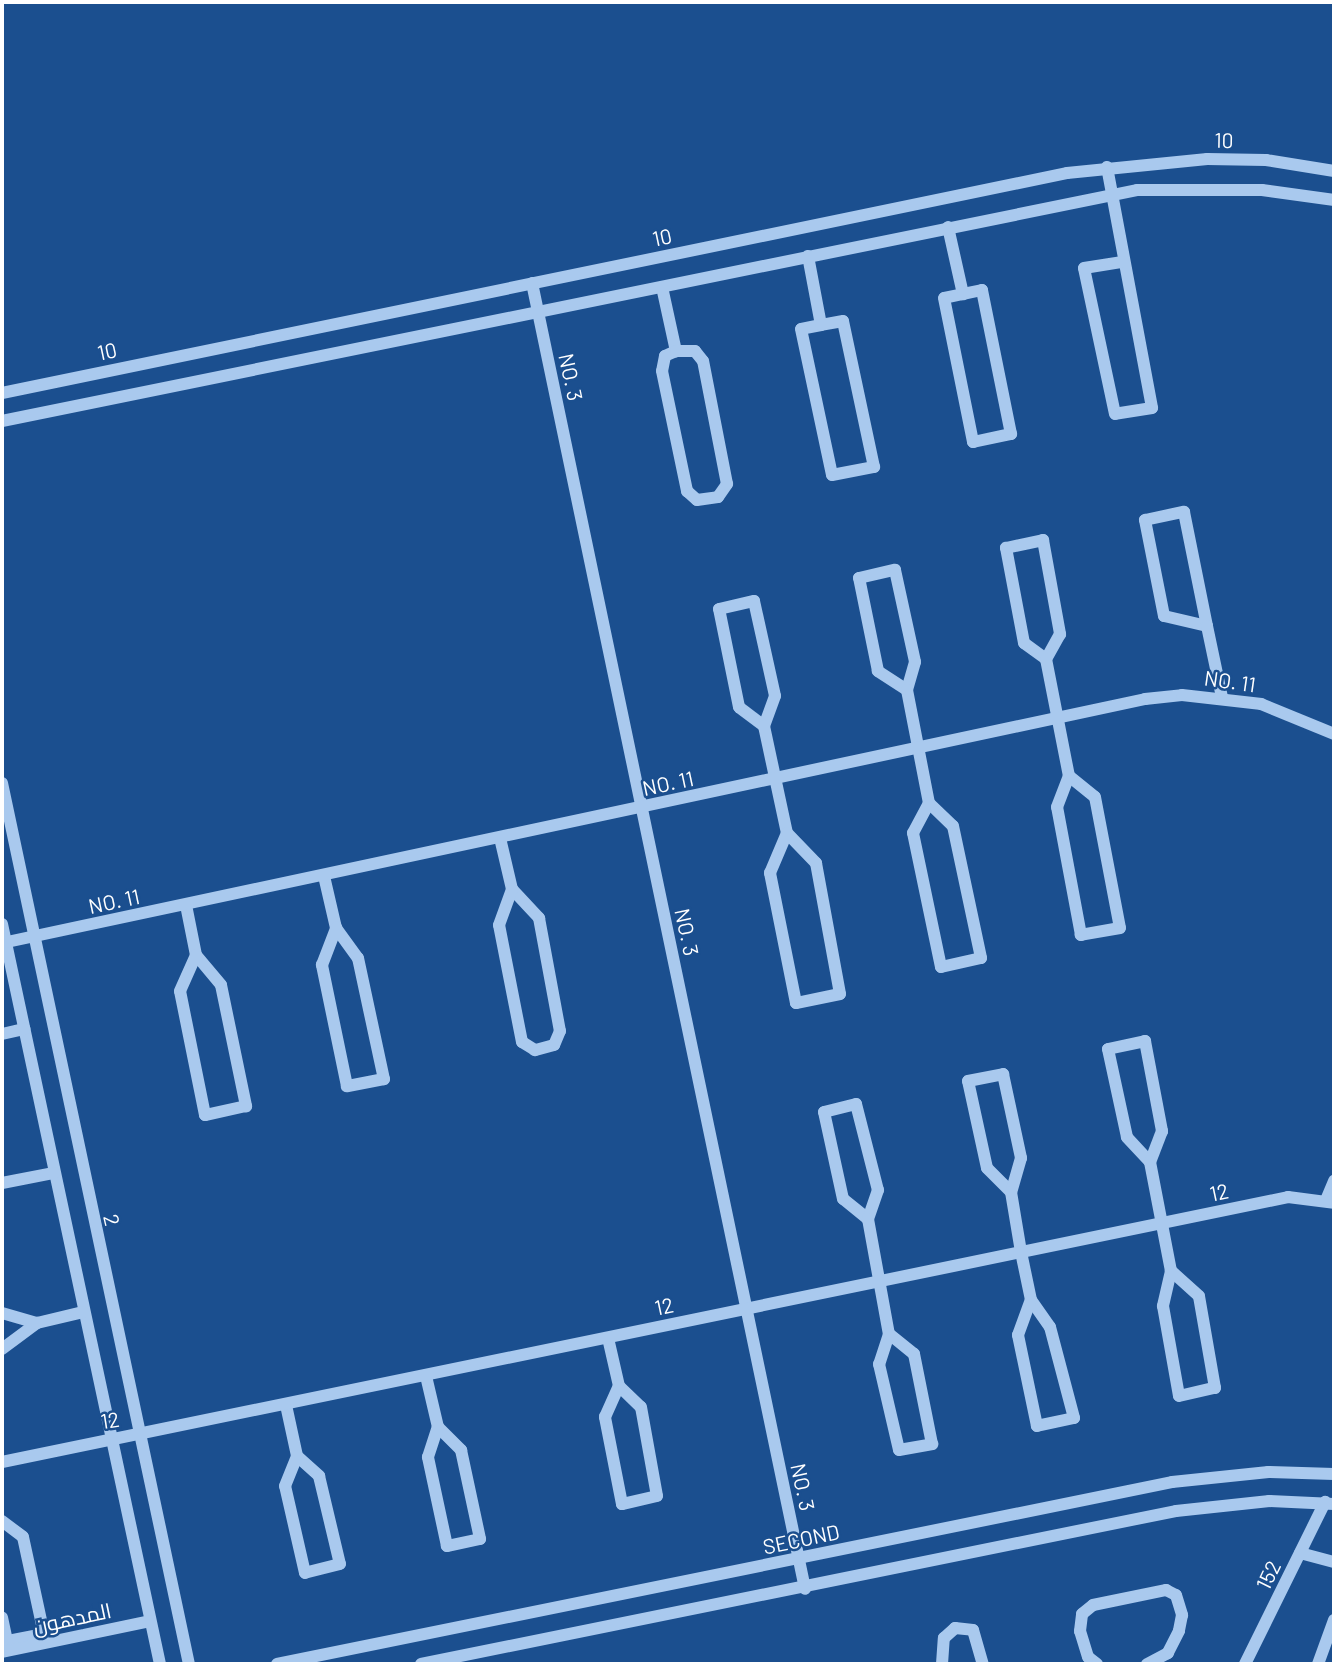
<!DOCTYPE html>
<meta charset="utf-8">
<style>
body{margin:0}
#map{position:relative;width:1336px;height:1666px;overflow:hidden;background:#1b4f8f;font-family:Barlow,Cairo,sans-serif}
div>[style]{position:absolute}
.minor>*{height:12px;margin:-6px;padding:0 6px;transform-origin:6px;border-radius:6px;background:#a9c9ee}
span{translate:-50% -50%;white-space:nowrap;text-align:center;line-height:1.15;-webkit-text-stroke:5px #1b4f8f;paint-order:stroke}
.street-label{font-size:21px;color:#fff}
.frame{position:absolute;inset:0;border:4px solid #fff;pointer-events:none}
</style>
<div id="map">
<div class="minor">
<i style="left:1107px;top:167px;width:245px;rotate:79.4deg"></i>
<i style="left:1152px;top:408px;width:37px;rotate:171deg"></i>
<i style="left:1115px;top:414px;width:149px;rotate:-102deg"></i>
<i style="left:1084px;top:268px;width:39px;rotate:-9deg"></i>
<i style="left:948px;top:227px;width:69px;rotate:77.4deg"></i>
<i style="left:963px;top:294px;width:19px;rotate:168deg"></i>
<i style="left:944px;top:298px;width:147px;rotate:78.6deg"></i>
<i style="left:973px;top:442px;width:39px;rotate:-12deg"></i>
<i style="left:1011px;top:434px;width:147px;rotate:-101.4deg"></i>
<i style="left:982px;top:290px;width:19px;rotate:168deg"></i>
<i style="left:808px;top:256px;width:70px;rotate:79.3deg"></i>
<i style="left:821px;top:325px;width:20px;rotate:169deg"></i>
<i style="left:801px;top:329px;width:149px;rotate:78deg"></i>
<i style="left:832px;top:475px;width:43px;rotate:-10.8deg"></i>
<i style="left:874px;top:467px;width:149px;rotate:-102deg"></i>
<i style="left:843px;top:321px;width:22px;rotate:170deg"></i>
<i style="left:532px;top:283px;width:1334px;rotate:78.19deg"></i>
<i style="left:662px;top:287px;width:66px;rotate:77.7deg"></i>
<i style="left:676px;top:351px;width:12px;rotate:156deg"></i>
<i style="left:665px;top:356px;width:15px;rotate:101deg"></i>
<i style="left:662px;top:371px;width:123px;rotate:78.2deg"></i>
<i style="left:687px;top:491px;width:13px;rotate:42deg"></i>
<i style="left:697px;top:500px;width:21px;rotate:-8deg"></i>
<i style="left:718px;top:497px;width:16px;rotate:-55deg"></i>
<i style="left:727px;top:484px;width:125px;rotate:-101deg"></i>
<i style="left:703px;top:361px;width:13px;rotate:-129deg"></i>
<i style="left:695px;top:351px;width:19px;rotate:180deg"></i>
<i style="left:2px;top:393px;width:1087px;rotate:-11.67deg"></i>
<i style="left:1067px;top:173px;width:141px;rotate:-5.7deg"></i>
<i style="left:1207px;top:159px;width:59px;rotate:1deg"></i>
<i style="left:1266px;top:160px;width:69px;rotate:9.2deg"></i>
<i style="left:2px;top:421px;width:1158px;rotate:-11.5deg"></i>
<i style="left:1137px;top:190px;width:125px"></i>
<i style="left:1262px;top:190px;width:73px;rotate:7.9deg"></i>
<i style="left:1207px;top:626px;width:44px;rotate:-166.9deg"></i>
<i style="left:1164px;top:616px;width:98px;rotate:-101.2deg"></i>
<i style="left:1145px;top:520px;width:40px;rotate:-12deg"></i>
<i style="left:1184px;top:512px;width:116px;rotate:78.6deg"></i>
<i style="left:1207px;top:626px;width:73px;rotate:78.1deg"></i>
<i style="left:1046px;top:659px;width:27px;rotate:-144deg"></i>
<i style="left:1024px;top:643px;width:97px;rotate:-100.7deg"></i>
<i style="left:1006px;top:548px;width:38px;rotate:-12deg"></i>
<i style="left:1043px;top:540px;width:96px;rotate:79.7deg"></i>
<i style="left:1060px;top:634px;width:29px;rotate:119deg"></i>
<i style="left:1046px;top:659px;width:119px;rotate:78.9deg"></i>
<i style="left:1069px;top:776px;width:33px;rotate:39deg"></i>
<i style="left:1095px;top:797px;width:133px;rotate:79.2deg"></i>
<i style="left:1120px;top:928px;width:40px;rotate:170deg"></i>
<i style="left:1081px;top:935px;width:130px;rotate:-100.6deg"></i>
<i style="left:1057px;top:807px;width:33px;rotate:-69deg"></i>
<i style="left:907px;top:690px;width:35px;rotate:-147deg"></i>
<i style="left:878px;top:671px;width:95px;rotate:-101.5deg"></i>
<i style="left:859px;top:578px;width:37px;rotate:-13deg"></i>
<i style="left:895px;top:570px;width:94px;rotate:77.7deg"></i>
<i style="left:915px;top:662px;width:29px;rotate:106deg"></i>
<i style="left:907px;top:690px;width:115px;rotate:79deg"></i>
<i style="left:929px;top:803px;width:33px;rotate:44deg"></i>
<i style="left:953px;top:826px;width:135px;rotate:78deg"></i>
<i style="left:981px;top:958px;width:41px;rotate:167.3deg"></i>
<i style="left:941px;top:967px;width:137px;rotate:-101.8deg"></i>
<i style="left:913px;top:833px;width:34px;rotate:-62deg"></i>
<i style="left:764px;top:726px;width:31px;rotate:-143deg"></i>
<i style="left:739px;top:707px;width:100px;rotate:-101.5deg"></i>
<i style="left:719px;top:609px;width:36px;rotate:-13deg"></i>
<i style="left:754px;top:601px;width:97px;rotate:77.5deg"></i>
<i style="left:775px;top:696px;width:32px;rotate:110deg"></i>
<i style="left:764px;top:726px;width:109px;rotate:77.9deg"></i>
<i style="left:787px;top:833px;width:42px;rotate:46deg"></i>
<i style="left:816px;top:863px;width:133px;rotate:79.6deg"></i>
<i style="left:840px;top:994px;width:45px;rotate:168.4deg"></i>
<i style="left:796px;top:1003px;width:133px;rotate:-101.3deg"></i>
<i style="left:770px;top:873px;width:43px;rotate:-67deg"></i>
<i style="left:2px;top:783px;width:901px;rotate:78.02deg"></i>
<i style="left:500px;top:838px;width:52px;rotate:76.8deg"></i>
<i style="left:512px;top:889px;width:40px;rotate:47deg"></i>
<i style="left:539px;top:918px;width:115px;rotate:79.5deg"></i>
<i style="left:560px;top:1031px;width:15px;rotate:113deg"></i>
<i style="left:554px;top:1045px;width:20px;rotate:165deg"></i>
<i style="left:535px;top:1050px;width:15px;rotate:-148deg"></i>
<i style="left:522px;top:1042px;width:119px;rotate:-101.1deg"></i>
<i style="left:499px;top:925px;width:38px;rotate:-70deg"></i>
<i style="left:324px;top:876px;width:53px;rotate:77deg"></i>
<i style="left:336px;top:928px;width:37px;rotate:54deg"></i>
<i style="left:358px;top:958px;width:124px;rotate:77.9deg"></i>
<i style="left:384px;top:1079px;width:38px;rotate:169deg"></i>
<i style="left:347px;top:1086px;width:124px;rotate:-101.7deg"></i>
<i style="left:322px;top:965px;width:40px;rotate:-69deg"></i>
<i style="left:186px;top:905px;width:51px;rotate:78.7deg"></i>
<i style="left:196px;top:955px;width:39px;rotate:50deg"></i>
<i style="left:221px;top:985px;width:124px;rotate:78.3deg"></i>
<i style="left:246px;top:1106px;width:42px;rotate:167.6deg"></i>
<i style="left:205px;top:1115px;width:126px;rotate:-101.4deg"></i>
<i style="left:180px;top:991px;width:39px;rotate:-66deg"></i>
<i style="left:2px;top:924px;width:757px;rotate:77.95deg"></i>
<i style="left:7px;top:942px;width:1164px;rotate:-12.05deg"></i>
<i style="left:1145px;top:699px;width:37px;rotate:-6deg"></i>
<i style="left:1182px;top:695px;width:80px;rotate:6.5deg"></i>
<i style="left:1261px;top:704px;width:79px;rotate:22.3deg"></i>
<i style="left:2px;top:1034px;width:23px;rotate:-13deg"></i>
<i style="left:1150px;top:1162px;width:34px;rotate:-133deg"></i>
<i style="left:1127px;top:1137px;width:90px;rotate:-102.2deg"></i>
<i style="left:1108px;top:1049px;width:38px;rotate:-12deg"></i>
<i style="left:1145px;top:1041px;width:92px;rotate:79.3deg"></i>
<i style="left:1162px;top:1131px;width:33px;rotate:111deg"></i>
<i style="left:1150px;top:1162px;width:111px;rotate:79.1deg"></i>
<i style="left:1171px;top:1271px;width:36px;rotate:103deg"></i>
<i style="left:1163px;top:1306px;width:91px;rotate:79.9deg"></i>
<i style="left:1179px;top:1396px;width:37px;rotate:-13deg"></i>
<i style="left:1215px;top:1388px;width:93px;rotate:-99.9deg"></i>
<i style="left:1199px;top:1296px;width:38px;rotate:-138deg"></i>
<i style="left:2px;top:1183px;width:53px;rotate:-10.9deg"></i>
<i style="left:1011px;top:1192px;width:34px;rotate:-135deg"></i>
<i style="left:987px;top:1168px;width:89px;rotate:-102.3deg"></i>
<i style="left:968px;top:1081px;width:36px;rotate:-11deg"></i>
<i style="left:1003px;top:1074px;width:86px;rotate:77.9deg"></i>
<i style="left:1021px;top:1158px;width:35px;rotate:106deg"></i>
<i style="left:1011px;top:1192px;width:61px;rotate:80.5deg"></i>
<i style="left:1021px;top:1252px;width:49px;rotate:78.2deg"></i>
<i style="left:1031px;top:1300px;width:33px;rotate:55deg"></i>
<i style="left:1050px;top:1327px;width:94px;rotate:75.2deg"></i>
<i style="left:1074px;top:1418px;width:38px;rotate:168deg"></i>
<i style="left:1037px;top:1426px;width:93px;rotate:-101.8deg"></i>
<i style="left:1018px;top:1335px;width:37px;rotate:-70deg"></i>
<i style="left:1326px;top:1200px;width:21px;rotate:-67deg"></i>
<i style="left:868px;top:1219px;width:32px;rotate:-141deg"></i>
<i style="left:843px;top:1199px;width:89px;rotate:-102.3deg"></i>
<i style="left:824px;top:1112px;width:33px;rotate:-14deg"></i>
<i style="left:856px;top:1104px;width:89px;rotate:75.7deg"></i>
<i style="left:878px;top:1190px;width:31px;rotate:109deg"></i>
<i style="left:868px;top:1219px;width:117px;rotate:79.7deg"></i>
<i style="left:889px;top:1334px;width:32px;rotate:108deg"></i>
<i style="left:879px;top:1364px;width:88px;rotate:76.9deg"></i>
<i style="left:899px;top:1450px;width:34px;rotate:-10deg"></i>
<i style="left:932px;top:1444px;width:92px;rotate:-101.3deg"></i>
<i style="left:914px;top:1354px;width:32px;rotate:-141deg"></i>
<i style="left:2px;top:1313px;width:36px;rotate:16deg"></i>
<i style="left:608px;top:1338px;width:49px;rotate:77.1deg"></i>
<i style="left:619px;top:1386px;width:30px;rotate:44deg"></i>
<i style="left:641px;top:1407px;width:90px;rotate:79.8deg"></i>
<i style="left:657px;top:1496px;width:36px;rotate:167deg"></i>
<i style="left:622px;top:1504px;width:89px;rotate:-101.1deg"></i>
<i style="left:605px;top:1417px;width:34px;rotate:-66deg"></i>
<i style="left:2px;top:1349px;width:44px;rotate:-36.6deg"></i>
<i style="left:37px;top:1323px;width:47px;rotate:-13.4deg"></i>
<i style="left:426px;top:1376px;width:52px;rotate:76.8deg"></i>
<i style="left:438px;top:1427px;width:33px;rotate:45deg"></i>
<i style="left:461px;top:1450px;width:91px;rotate:77.9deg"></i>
<i style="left:480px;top:1539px;width:34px;rotate:168deg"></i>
<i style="left:447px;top:1546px;width:91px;rotate:-102.1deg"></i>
<i style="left:428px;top:1457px;width:32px;rotate:-72deg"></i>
<i style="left:286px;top:1405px;width:52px;rotate:77.8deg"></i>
<i style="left:297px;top:1456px;width:30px;rotate:42deg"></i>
<i style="left:319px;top:1476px;width:90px;rotate:76.6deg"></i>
<i style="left:340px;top:1564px;width:36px;rotate:166deg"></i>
<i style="left:305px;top:1573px;width:89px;rotate:-102.9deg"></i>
<i style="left:285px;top:1486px;width:32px;rotate:-68deg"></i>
<i style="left:2px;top:1462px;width:1313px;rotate:-11.64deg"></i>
<i style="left:1288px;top:1197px;width:46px;rotate:7.4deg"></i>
<i style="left:2px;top:1521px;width:26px;rotate:37deg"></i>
<i style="left:23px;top:1537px;width:99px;rotate:77.8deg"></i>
<i style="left:44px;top:1634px;width:38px;rotate:169deg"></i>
<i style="left:7px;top:1641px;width:24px;rotate:-102deg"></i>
<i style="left:1300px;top:1553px;width:35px;rotate:15deg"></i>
<i style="left:2px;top:1652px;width:151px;rotate:-11.8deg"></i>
<i style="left:277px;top:1664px;width:913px;rotate:-11.49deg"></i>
<i style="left:1172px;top:1482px;width:97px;rotate:-5.9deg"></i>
<i style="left:1268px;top:1472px;width:66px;rotate:1.7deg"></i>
<i style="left:421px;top:1664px;width:770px;rotate:-11.46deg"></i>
<i style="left:1176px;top:1511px;width:94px;rotate:-6.1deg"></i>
<i style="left:1269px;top:1501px;width:65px;rotate:2.6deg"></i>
<i style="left:942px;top:1664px;width:26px;rotate:-86deg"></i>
<i style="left:944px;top:1638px;width:15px;rotate:-42deg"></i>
<i style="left:955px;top:1628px;width:18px;rotate:6deg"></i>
<i style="left:973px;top:1630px;width:35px;rotate:74deg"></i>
<i style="left:1097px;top:1664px;width:11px;rotate:-142deg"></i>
<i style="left:1088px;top:1657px;width:27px;rotate:-107deg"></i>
<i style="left:1080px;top:1631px;width:17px;rotate:-83deg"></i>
<i style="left:1082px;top:1614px;width:14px;rotate:-39deg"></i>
<i style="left:1093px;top:1605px;width:75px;rotate:-11.6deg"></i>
<i style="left:1166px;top:1590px;width:11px;rotate:27deg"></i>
<i style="left:1176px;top:1595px;width:21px;rotate:73deg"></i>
<i style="left:1182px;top:1615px;width:16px;rotate:101deg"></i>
<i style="left:1179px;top:1631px;width:25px;rotate:117deg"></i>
<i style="left:1168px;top:1653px;width:24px;rotate:152deg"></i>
<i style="left:1245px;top:1664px;width:181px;rotate:-63.7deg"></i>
<i style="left:1318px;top:1664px;width:47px;rotate:-70deg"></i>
</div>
<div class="street-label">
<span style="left:1224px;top:140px;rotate:1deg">10</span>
<span style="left:662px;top:237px;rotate:-12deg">10</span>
<span style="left:107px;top:351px;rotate:-12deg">10</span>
<span style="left:571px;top:377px;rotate:78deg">NO. 3</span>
<span style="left:1230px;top:681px;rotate:8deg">NO. 11</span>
<span style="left:668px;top:783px;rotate:-12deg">NO. 11</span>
<span style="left:114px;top:901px;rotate:-12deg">NO. 11</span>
<span style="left:687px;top:932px;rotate:78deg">NO. 3</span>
<span style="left:1219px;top:1192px;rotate:-12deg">12</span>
<span style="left:112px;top:1220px;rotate:77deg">2</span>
<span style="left:664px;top:1306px;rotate:-12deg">12</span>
<span style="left:110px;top:1420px;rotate:-9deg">12</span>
<span style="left:803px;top:1487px;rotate:78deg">NO. 3</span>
<span style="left:801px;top:1539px;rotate:-12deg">SECOND</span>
<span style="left:1268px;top:1575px;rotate:-64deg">152</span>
<span style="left:72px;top:1618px;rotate:-12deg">المدهون</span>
</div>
<div class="frame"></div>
</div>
